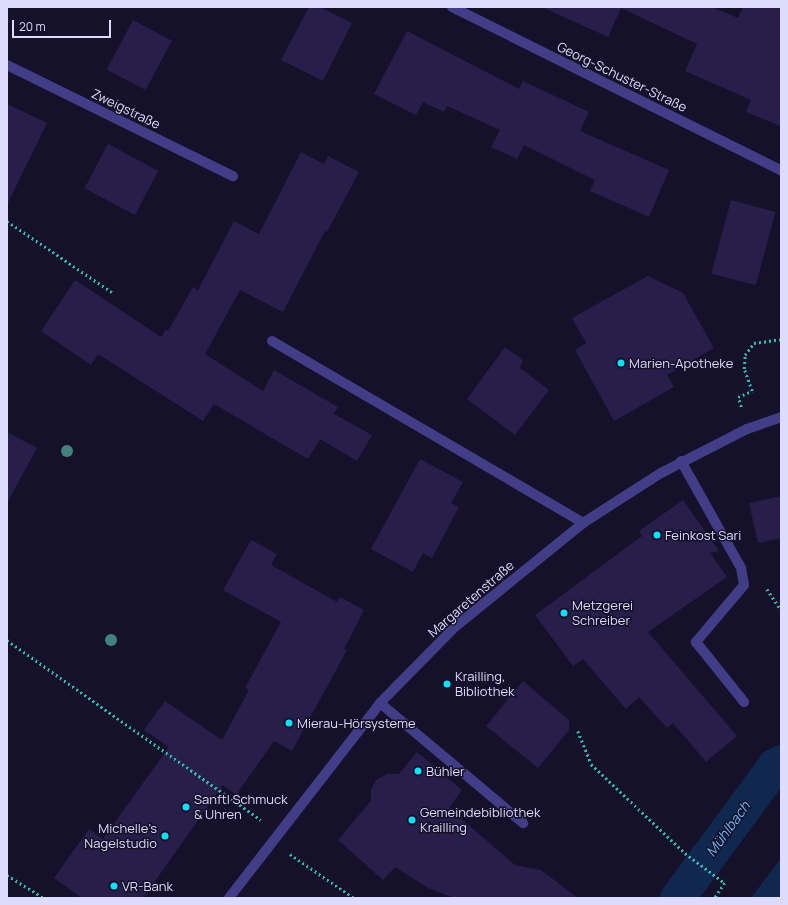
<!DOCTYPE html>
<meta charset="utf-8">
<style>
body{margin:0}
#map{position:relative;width:788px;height:905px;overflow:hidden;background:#16112a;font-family:Manrope,sans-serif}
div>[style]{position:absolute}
.water>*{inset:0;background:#10284f}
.canal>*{height:35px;margin:-17.5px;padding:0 17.5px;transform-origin:17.5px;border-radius:17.5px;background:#10284f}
.building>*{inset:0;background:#271e4a;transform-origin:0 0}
.path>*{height:2.5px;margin-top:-1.25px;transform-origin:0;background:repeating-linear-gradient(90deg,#34b9b1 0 2px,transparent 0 5px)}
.minor>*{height:10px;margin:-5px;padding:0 5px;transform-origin:5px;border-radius:5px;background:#413e87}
.trees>*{width:12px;height:12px;margin:-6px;border-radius:50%;background:#43827c}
.dots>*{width:11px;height:11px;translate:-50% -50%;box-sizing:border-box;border:2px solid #16112a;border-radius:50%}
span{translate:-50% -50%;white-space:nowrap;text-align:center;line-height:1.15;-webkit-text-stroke:3px #16112a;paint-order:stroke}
.street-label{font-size:13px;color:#dfdbfe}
.poi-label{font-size:13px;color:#dfdbfe}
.left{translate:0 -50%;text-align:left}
.right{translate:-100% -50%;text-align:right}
.water-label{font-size:14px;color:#6cb9fb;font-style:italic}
.frame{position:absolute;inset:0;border:8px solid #dfdbfe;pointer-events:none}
.scale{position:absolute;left:12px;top:20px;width:99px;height:18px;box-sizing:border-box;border:2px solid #dfdbfe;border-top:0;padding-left:5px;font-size:12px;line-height:14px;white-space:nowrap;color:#dfdbfe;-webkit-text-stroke:3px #16112a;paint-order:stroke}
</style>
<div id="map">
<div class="water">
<i style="clip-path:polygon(781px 858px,781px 898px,751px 898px)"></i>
</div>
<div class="canal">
<i style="left:677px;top:898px;width:165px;rotate:-53.6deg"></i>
<i style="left:775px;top:765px;width:7px;rotate:-27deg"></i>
</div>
<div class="building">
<i style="clip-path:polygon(309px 7px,320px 7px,352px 23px,323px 81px,281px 60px)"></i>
<i style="clip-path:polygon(542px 7px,712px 7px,738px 18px,743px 7px,781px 7px,781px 126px,746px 112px,751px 100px,685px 71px,697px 44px,621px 8px,608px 37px)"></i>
<i style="left:133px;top:20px;width:44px;height:56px;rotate:28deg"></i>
<i style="clip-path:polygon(407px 31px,519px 89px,523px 81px,589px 112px,580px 131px,669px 170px,649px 217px,590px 191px,595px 180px,524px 145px,517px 159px,491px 147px,500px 130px,447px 106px,444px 112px,423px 102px,416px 115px,374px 94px)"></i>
<i style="clip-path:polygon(7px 104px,47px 123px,7px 205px)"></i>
<i style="left:108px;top:144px;width:57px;height:50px;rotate:28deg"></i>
<i style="clip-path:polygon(301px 152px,324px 164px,328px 156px,359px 172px,327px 232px,325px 231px,283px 312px,240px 290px,205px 354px,263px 391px,274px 370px,338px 407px,334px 414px,372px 435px,357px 461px,320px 439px,308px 459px,214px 404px,203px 421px,98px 354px,91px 365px,41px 331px,75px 280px,161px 337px,166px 329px,168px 331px,193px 287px,198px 290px,234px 221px,259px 234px)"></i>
<i style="left:731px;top:200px;width:46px;height:76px;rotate:15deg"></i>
<i style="clip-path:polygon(648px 276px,683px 293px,714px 348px,667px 375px,674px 387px,614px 421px,575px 350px,586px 343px,572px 318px)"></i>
<i style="clip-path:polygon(505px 347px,523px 360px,520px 368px,549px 390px,515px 435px,467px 399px)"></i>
<i style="clip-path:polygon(7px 432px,37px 448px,7px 503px)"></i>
<i style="clip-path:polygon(420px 459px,463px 482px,451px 503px,459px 507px,432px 558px,423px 553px,413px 572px,371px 549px)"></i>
<i style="clip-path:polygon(781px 496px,781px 538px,758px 543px,749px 503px)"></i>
<i style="clip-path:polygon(683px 500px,719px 551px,710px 553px,727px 577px,648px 632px,737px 736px,706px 762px,673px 723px,667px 728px,639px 697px,626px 709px,583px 659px,573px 666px,535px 615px,642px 536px,639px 531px)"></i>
<i style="clip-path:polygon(251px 540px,277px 554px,271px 565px,337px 602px,340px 597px,364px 610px,344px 649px,347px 650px,292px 751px,274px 741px,236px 795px,223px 785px,143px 898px,82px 898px,54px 878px,89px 829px,103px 839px,169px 747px,144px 730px,165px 701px,222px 740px,249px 690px,245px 688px,281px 622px,223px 590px)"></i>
<i style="clip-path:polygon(523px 681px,569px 720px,569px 730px,538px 768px,486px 726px)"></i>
<i style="clip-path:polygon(417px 752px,462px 790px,449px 808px,515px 865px,541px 870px,578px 898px,454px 898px,428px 888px,395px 867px,383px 880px,338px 840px,371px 801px,371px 790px,376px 780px,387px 774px,399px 774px)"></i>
</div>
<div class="path">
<i style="left:7px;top:221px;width:127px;rotate:34.1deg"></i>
<i style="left:741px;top:407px;width:10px;rotate:-107deg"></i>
<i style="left:738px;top:397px;width:15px;rotate:-23deg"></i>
<i style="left:752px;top:391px;width:23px;rotate:-110deg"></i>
<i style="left:744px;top:369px;width:14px;rotate:-86deg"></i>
<i style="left:745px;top:355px;width:15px;rotate:-53deg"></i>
<i style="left:754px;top:343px;width:27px;rotate:-8deg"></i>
<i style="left:767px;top:589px;width:25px;rotate:56deg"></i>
<i style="left:7px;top:640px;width:311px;rotate:35.3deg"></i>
<i style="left:578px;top:731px;width:35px;rotate:68deg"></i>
<i style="left:591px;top:764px;width:129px;rotate:43.4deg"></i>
<i style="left:685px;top:853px;width:50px;rotate:36.9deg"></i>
<i style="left:725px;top:883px;width:18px;rotate:124deg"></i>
<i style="left:290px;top:854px;width:78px;rotate:34.5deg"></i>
<i style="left:7px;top:875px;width:44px;rotate:31.9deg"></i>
</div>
<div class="minor">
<i style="left:452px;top:7px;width:367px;rotate:26.4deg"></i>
<i style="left:7px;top:65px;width:252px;rotate:26.2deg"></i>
<i style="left:272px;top:341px;width:360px;rotate:30.3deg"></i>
<i style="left:681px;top:461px;width:123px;rotate:60.7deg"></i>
<i style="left:741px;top:568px;width:17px;rotate:80deg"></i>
<i style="left:744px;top:585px;width:75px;rotate:130.1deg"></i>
<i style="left:696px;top:642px;width:77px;rotate:51.3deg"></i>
<i style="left:380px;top:703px;width:187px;rotate:40deg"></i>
<i style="left:229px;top:898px;width:247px;rotate:-52.2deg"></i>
<i style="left:380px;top:703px;width:108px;rotate:-45.4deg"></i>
<i style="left:456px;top:626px;width:164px;rotate:-39deg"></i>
<i style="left:583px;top:523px;width:93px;rotate:-32.7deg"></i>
<i style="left:661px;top:473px;width:97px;rotate:-27.1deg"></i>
<i style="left:747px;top:429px;width:36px;rotate:-19deg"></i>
</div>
<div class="trees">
<i style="left:67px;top:451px"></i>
<i style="left:111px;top:640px"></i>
</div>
<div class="dots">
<i style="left:621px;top:363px;background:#0ce1f9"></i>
<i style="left:657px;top:535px;background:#0ce1f9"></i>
<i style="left:564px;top:613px;background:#0ce1f9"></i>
<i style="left:447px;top:684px;background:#0ce1f9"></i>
<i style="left:289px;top:723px;background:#0ce1f9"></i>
<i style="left:418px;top:771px;background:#0ce1f9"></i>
<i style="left:186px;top:807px;background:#0ce1f9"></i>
<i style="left:412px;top:820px;background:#0ce1f9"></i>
<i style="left:165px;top:836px;background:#0ce1f9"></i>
<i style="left:114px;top:886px;background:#0ce1f9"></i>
</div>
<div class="street-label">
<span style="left:622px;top:77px;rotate:26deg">Georg-Schuster-Straße</span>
<span style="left:126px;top:109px;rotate:26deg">Zweigstraße</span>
<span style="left:471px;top:599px;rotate:-41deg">Margaretenstraße</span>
</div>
<div class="poi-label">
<span class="left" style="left:629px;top:363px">Marien-Apotheke</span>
<span class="left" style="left:665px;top:535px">Feinkost Sari</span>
<span class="left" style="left:572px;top:613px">Metzgerei<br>Schreiber</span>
<span class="left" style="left:455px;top:684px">Krailling,<br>Bibliothek</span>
<span class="left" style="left:297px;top:723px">Mierau-Hörsysteme</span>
<span class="left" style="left:426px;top:771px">Bühler</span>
<span class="left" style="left:194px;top:807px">Sanftl Schmuck<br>&amp; Uhren</span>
<span class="left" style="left:420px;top:820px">Gemeindebibliothek<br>Krailling</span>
<span class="right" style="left:157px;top:836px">Michelle's<br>Nagelstudio</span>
<span class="left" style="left:122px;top:886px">VR-Bank</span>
</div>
<div class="water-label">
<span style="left:728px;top:829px;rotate:-54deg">Mühlbach</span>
</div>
<div class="frame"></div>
<div class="scale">20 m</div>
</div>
